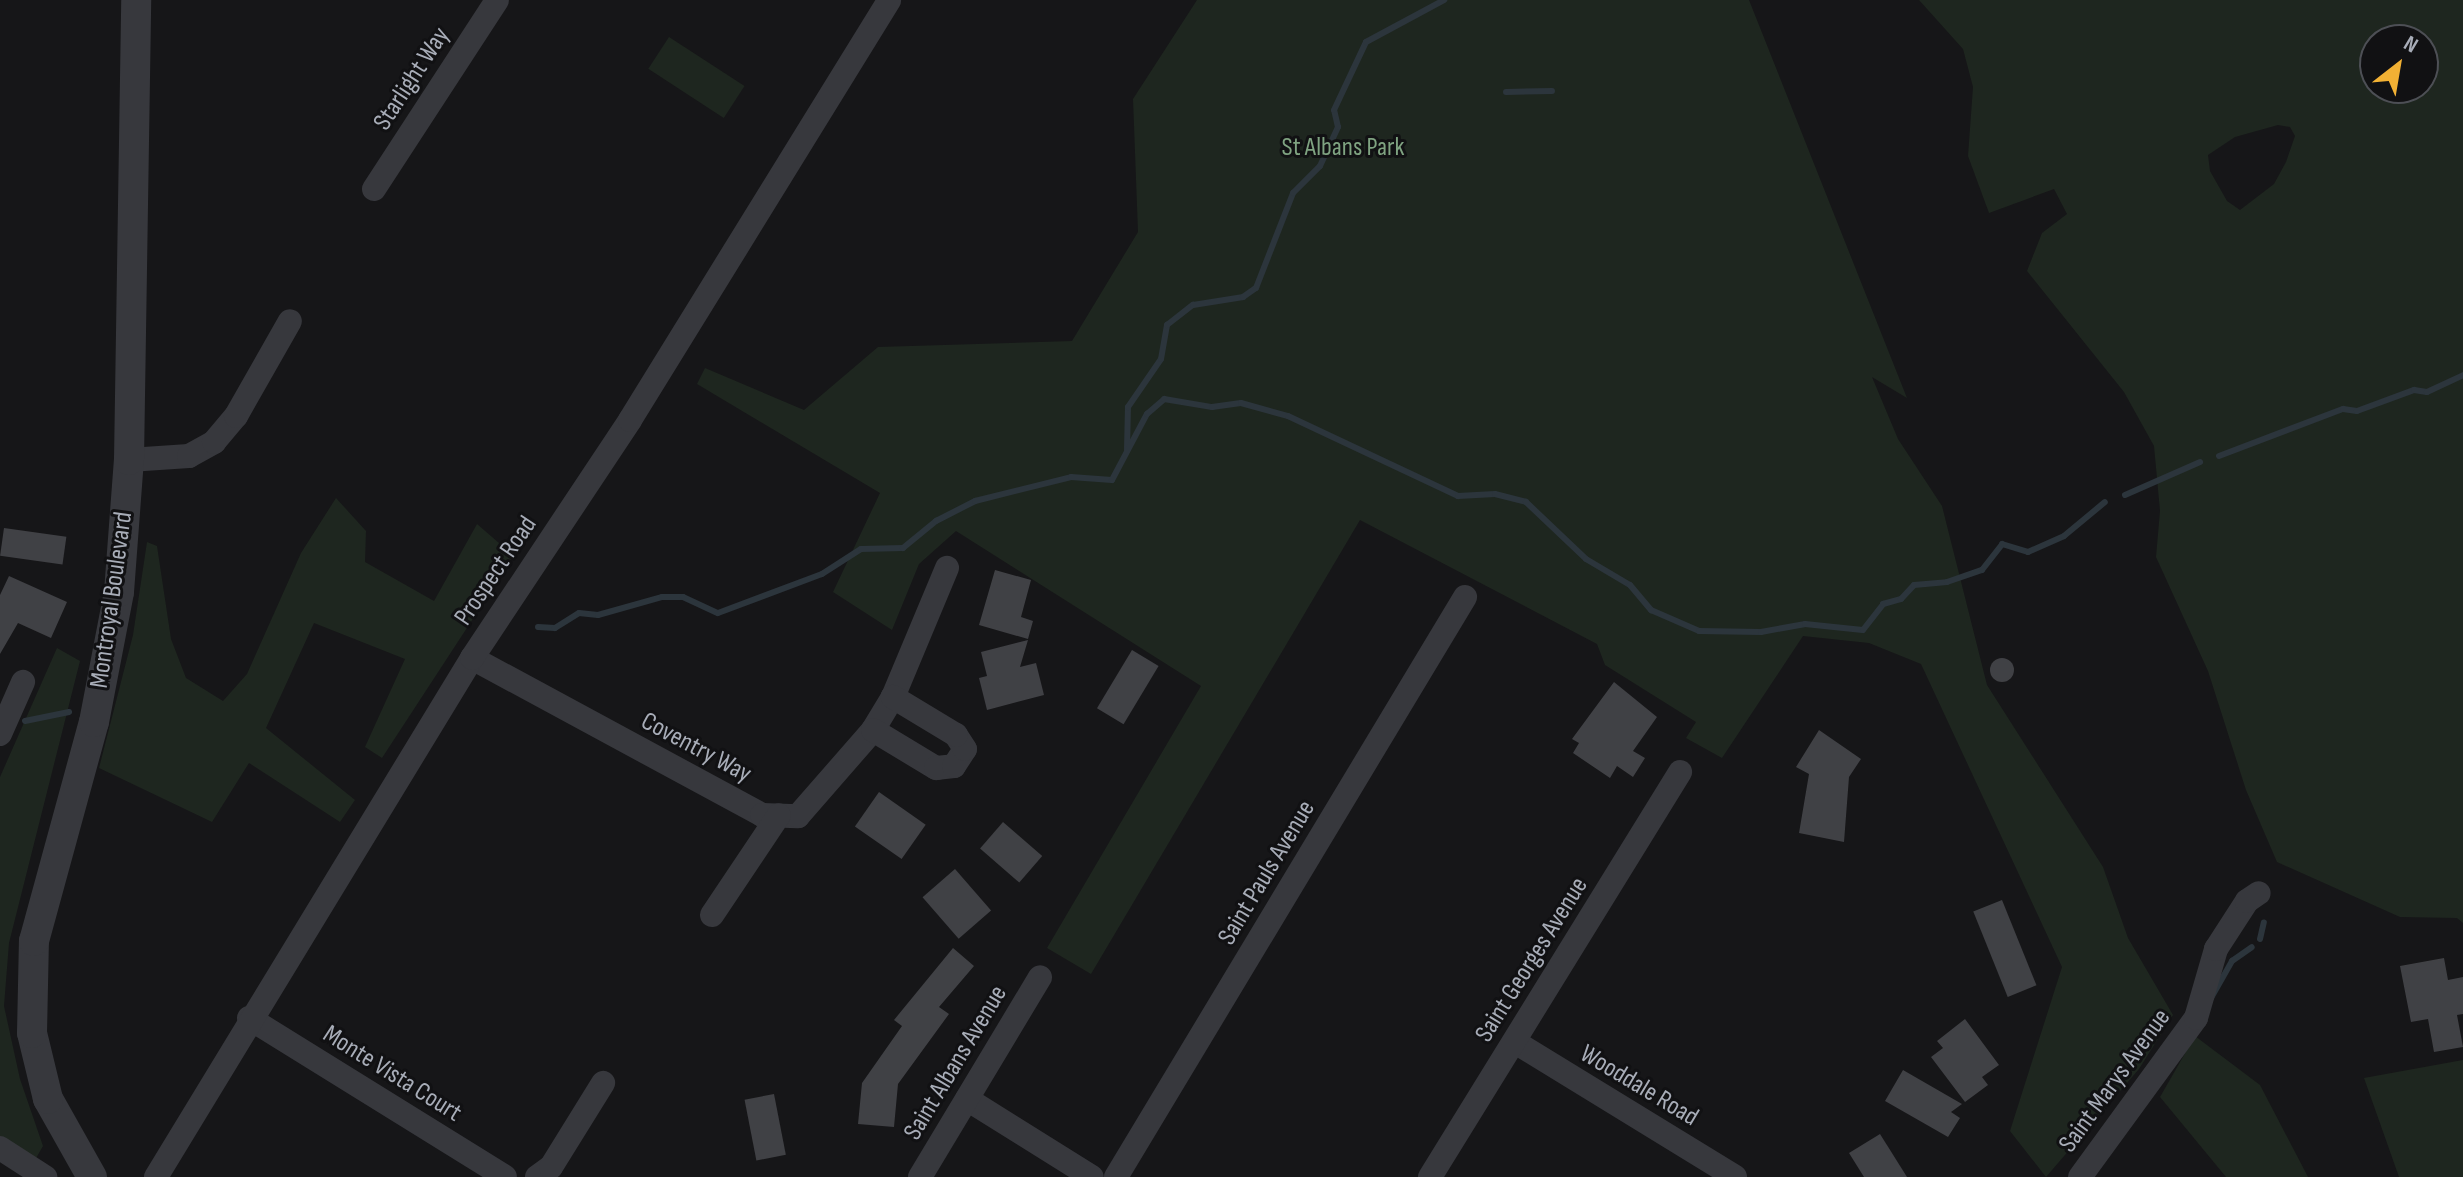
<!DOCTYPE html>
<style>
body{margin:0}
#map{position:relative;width:2463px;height:1177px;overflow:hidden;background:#161618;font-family:"Sofia Sans Condensed",sans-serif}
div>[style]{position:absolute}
.green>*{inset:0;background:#1e261f;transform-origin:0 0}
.stream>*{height:6px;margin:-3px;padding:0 3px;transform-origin:3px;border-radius:3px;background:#2c353c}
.building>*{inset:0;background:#404145;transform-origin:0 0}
.round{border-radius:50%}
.minor>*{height:24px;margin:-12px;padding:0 12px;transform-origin:12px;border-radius:12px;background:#37383d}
.tertiary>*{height:30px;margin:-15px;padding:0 15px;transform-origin:15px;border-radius:15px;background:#37383d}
span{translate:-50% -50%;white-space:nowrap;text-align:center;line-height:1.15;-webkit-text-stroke:6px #111113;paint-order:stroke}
.street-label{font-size:26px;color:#a8adb8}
.park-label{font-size:26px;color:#7fa381}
.north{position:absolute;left:2359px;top:24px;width:80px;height:80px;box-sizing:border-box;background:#111113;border:2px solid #4d4f55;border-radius:50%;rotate:31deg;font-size:22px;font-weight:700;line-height:32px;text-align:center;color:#a8adb8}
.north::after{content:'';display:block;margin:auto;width:28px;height:36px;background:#f2b134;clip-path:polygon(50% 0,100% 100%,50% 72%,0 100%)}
</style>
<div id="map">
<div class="green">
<i style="clip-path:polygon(1197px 0,1749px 0,1907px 398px,1872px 377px,1898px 439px,1942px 506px,1987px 685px,2103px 867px,2128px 938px,2173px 1015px,2139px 1069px,2046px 1177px,2010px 1131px,2062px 967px,1921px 664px,1869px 643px,1803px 636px,1722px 758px,1686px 738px,1696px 722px,1605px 665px,1597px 644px,1360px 520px,1091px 974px,1047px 948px,1201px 686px,956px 531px,919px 564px,892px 630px,833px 592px,880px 493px,697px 384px,705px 368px,804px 410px,878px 347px,1072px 341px,1138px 232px,1133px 99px)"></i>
<i style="clip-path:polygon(evenodd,1919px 0,2463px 0,2463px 923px,2457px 918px,2400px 917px,2277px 862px,2246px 790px,2208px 671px,2156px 557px,2160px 511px,2154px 446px,2124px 392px,2027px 271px,2042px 233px,2067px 214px,2054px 189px,1989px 213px,1968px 156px,1973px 87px,1963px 49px,1919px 0,2375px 40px,2423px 40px,2423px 88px,2375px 88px,2375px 40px,1919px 0,2278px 125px,2290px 127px,2295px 136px,2286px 162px,2274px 184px,2240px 210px,2227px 201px,2210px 171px,2208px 155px,2235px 137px,2278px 125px)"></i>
<i style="left:669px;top:37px;width:90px;height:38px;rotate:33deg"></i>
<i style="clip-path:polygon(336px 498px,366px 531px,365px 562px,434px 601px,477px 524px,514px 556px,382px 758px,365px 747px,405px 659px,314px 623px,266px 728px,355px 800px,340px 822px,249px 763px,212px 822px,99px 768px,133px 635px,147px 542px,157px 546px,171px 639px,186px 678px,223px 701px,247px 674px,301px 553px)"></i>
<i style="clip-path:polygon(57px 648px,80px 661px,9px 943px,4px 1006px,20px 1079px,43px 1146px,35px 1160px,0 1136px,0 777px)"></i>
<i style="clip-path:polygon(2195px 1036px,2260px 1085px,2308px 1177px,2226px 1177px,2160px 1097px)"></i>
<i style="clip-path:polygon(2463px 1060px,2463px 1177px,2399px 1177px,2364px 1078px)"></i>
</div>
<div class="stream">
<i style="left:1506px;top:92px;width:46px;rotate:-1.2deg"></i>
<i style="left:1127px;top:450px;width:43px;rotate:-88.7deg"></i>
<i style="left:1128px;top:407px;width:58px;rotate:-55.5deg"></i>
<i style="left:1161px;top:359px;width:35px;rotate:-80deg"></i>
<i style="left:1167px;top:325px;width:33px;rotate:-38deg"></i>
<i style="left:1193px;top:305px;width:51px;rotate:-9.1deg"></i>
<i style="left:1243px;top:297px;width:16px;rotate:-35deg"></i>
<i style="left:1256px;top:288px;width:102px;rotate:-68.7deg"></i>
<i style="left:1293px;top:193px;width:38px;rotate:-45deg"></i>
<i style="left:1320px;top:166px;width:43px;rotate:-65.2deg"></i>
<i style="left:1338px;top:127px;width:17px;rotate:-103deg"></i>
<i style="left:1334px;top:110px;width:75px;rotate:-64.8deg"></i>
<i style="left:1366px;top:42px;width:89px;rotate:-28.3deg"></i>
<i style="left:2219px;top:456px;width:133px;rotate:-20.8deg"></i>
<i style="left:2343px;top:409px;width:14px;rotate:8deg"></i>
<i style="left:2357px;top:411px;width:61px;rotate:-20.2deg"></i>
<i style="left:2414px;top:390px;width:13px;rotate:9deg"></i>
<i style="left:2427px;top:392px;width:40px;rotate:-25deg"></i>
<i style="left:2125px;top:495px;width:82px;rotate:-23.7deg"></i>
<i style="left:538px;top:627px;width:17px;rotate:3deg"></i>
<i style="left:555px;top:628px;width:28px;rotate:-32deg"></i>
<i style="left:579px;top:613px;width:19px;rotate:6deg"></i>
<i style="left:598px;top:615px;width:66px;rotate:-15.7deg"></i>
<i style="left:662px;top:597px;width:21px"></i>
<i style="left:683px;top:597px;width:38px;rotate:25deg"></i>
<i style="left:718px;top:613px;width:111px;rotate:-20.6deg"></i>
<i style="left:822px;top:574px;width:46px;rotate:-32.7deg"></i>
<i style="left:861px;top:549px;width:42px;rotate:-1.4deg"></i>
<i style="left:903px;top:548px;width:43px;rotate:-39.3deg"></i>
<i style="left:936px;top:521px;width:44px;rotate:-27.1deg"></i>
<i style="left:975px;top:501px;width:99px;rotate:-14deg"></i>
<i style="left:1071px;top:477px;width:41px;rotate:4.2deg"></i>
<i style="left:1112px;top:480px;width:75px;rotate:-62.1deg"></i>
<i style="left:1147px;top:414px;width:23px;rotate:-41deg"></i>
<i style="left:1164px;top:399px;width:49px;rotate:9.5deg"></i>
<i style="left:1212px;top:407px;width:29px;rotate:-8deg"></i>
<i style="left:1241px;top:403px;width:49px;rotate:15.5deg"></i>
<i style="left:1288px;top:416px;width:188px;rotate:25.2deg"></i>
<i style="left:1458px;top:496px;width:37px;rotate:-3deg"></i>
<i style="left:1495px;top:494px;width:32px;rotate:14deg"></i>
<i style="left:1526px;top:502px;width:83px;rotate:43.5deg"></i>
<i style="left:1586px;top:559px;width:51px;rotate:30.6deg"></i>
<i style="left:1630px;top:585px;width:33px;rotate:50deg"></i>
<i style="left:1651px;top:610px;width:52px;rotate:23.6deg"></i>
<i style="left:1699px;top:631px;width:62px;rotate:0.9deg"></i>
<i style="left:1761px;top:632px;width:45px;rotate:-10.3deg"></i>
<i style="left:1805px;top:624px;width:58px;rotate:5.9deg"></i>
<i style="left:1863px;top:630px;width:33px;rotate:-52deg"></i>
<i style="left:1883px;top:604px;width:19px;rotate:-16deg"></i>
<i style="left:1901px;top:599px;width:19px;rotate:-47deg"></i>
<i style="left:1914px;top:585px;width:33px;rotate:-5deg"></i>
<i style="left:1947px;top:582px;width:37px;rotate:-19deg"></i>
<i style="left:1982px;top:570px;width:33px;rotate:-52deg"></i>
<i style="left:2002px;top:544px;width:27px;rotate:17deg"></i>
<i style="left:2028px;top:552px;width:39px;rotate:-24deg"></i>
<i style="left:2064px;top:536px;width:53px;rotate:-39.7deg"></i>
<i style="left:25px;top:721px;width:45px;rotate:-11.6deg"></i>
<i style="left:2260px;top:939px;width:17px;rotate:-77deg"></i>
<i style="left:2211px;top:998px;width:43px;rotate:-60.4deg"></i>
<i style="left:2232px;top:961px;width:24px;rotate:-35deg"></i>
</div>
<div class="building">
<i style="left:4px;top:528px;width:63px;height:28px;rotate:8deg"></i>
<i style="clip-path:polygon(995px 570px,1031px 580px,1021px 617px,1033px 621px,1028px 639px,979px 625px)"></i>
<i style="clip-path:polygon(9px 576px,67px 602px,51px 638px,18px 623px,0 654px,0 595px)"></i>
<i style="clip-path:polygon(1028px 640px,1020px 667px,1036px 663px,1044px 695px,987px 710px,979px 678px,987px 676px,981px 652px)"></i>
<i style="left:1132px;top:650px;width:31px;height:68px;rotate:31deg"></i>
<i class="round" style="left:1990px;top:658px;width:24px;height:24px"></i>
<i style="clip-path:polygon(1614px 682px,1657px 717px,1633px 751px,1645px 758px,1633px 777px,1617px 766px,1610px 778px,1573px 753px,1579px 743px,1572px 739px)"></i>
<i style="clip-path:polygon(1819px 730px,1861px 759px,1849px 777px,1844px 842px,1799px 833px,1809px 774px,1796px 767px)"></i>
<i style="left:879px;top:792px;width:57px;height:42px;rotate:35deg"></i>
<i style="left:1003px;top:822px;width:52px;height:35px;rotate:41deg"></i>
<i style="left:955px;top:869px;width:55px;height:43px;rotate:49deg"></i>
<i style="left:2002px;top:900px;width:92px;height:31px;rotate:68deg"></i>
<i style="clip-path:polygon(953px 948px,974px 966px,939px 1007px,949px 1014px,898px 1084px,894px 1127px,858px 1124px,862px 1083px,902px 1026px,894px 1020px)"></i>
<i style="clip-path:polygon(2444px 958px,2448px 980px,2463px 977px,2463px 1014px,2457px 1015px,2463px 1047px,2434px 1052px,2428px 1019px,2411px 1022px,2400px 966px)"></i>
<i style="clip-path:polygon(1965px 1019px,1999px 1065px,1982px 1077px,1988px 1085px,1965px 1102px,1931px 1057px,1943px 1048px,1937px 1041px)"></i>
<i style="clip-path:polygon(1903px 1070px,1962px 1104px,1951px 1112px,1960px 1118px,1948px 1137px,1885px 1101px)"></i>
<i style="left:774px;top:1094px;width:62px;height:30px;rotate:79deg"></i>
<i style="clip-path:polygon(1880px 1134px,1907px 1177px,1864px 1177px,1849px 1153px)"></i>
</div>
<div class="minor">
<i style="left:374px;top:189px;width:225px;rotate:-56.9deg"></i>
<i style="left:129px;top:460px;width:60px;rotate:-3.8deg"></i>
<i style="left:189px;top:456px;width:29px;rotate:-29deg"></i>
<i style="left:214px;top:442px;width:34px;rotate:-50deg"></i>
<i style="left:236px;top:416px;width:109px;rotate:-60.4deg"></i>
<i style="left:472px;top:658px;width:330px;rotate:28.4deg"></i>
<i style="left:762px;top:815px;width:36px;rotate:2deg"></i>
<i style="left:798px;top:816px;width:114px;rotate:-48.9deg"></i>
<i style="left:873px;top:730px;width:39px;rotate:-59deg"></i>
<i style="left:893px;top:697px;width:140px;rotate:-67.3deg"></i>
<i style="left:873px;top:730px;width:74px;rotate:31.1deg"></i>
<i style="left:936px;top:768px;width:18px;rotate:-6deg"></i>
<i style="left:954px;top:766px;width:20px;rotate:-57deg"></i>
<i style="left:965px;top:749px;width:17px;rotate:-123deg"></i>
<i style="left:956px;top:735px;width:74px;rotate:-148.9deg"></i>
<i style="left:0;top:734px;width:57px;rotate:-66.1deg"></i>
<i style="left:712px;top:915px;width:120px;rotate:-56.2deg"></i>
<i style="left:249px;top:1018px;width:301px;rotate:31.8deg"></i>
<i style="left:1515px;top:1042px;width:258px;rotate:31.5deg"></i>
<i style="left:967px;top:1099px;width:147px;rotate:32deg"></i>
<i style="left:0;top:1148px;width:54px;rotate:32.8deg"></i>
<i style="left:156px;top:1177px;width:608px;rotate:-58.66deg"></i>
<i style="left:472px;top:658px;width:286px;rotate:-56.4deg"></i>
<i style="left:630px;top:420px;width:493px;rotate:-58.3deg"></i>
<i style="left:537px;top:1177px;width:17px;rotate:-36deg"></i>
<i style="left:551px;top:1167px;width:99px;rotate:-58.2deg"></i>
<i style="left:920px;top:1177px;width:233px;rotate:-59deg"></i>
<i style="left:1116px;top:1177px;width:677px;rotate:-58.96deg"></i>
<i style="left:1430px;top:1177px;width:476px;rotate:-58.3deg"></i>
<i style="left:2080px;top:1177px;width:197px;rotate:-53.9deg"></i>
<i style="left:2196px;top:1018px;width:72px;rotate:-73.8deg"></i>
<i style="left:2216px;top:949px;width:57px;rotate:-57.1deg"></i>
<i style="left:2247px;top:901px;width:14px;rotate:-34deg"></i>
</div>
<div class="tertiary">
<i style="left:92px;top:1177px;width:90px;rotate:-119.4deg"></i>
<i style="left:48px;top:1099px;width:68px;rotate:-103.6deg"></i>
<i style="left:32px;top:1033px;width:92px;rotate:-88.8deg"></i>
<i style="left:34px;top:941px;width:227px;rotate:-74.7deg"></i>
<i style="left:94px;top:722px;width:132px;rotate:-79.1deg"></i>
<i style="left:119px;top:592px;width:132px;rotate:-85.7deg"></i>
<i style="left:129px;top:460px;width:460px;rotate:-89.1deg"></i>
</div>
<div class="street-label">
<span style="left:412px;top:79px;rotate:-57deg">Starlight Way</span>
<span style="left:496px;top:571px;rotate:-56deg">Prospect Road</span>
<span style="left:112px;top:600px;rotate:-82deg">Montroyal Boulevard</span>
<span style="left:696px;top:748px;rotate:28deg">Coventry Way</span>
<span style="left:1267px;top:873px;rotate:-59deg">Saint Pauls Avenue</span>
<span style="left:1532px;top:960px;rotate:-58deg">Saint Georges Avenue</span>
<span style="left:956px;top:1063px;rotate:-59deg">Saint Albans Avenue</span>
<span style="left:392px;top:1074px;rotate:32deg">Monte Vista Court</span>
<span style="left:2115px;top:1081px;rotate:-54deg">Saint Marys Avenue</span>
<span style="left:1639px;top:1086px;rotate:31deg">Wooddale Road</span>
</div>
<div class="park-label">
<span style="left:1343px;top:148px">St Albans Park</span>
</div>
<div class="north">N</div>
</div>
